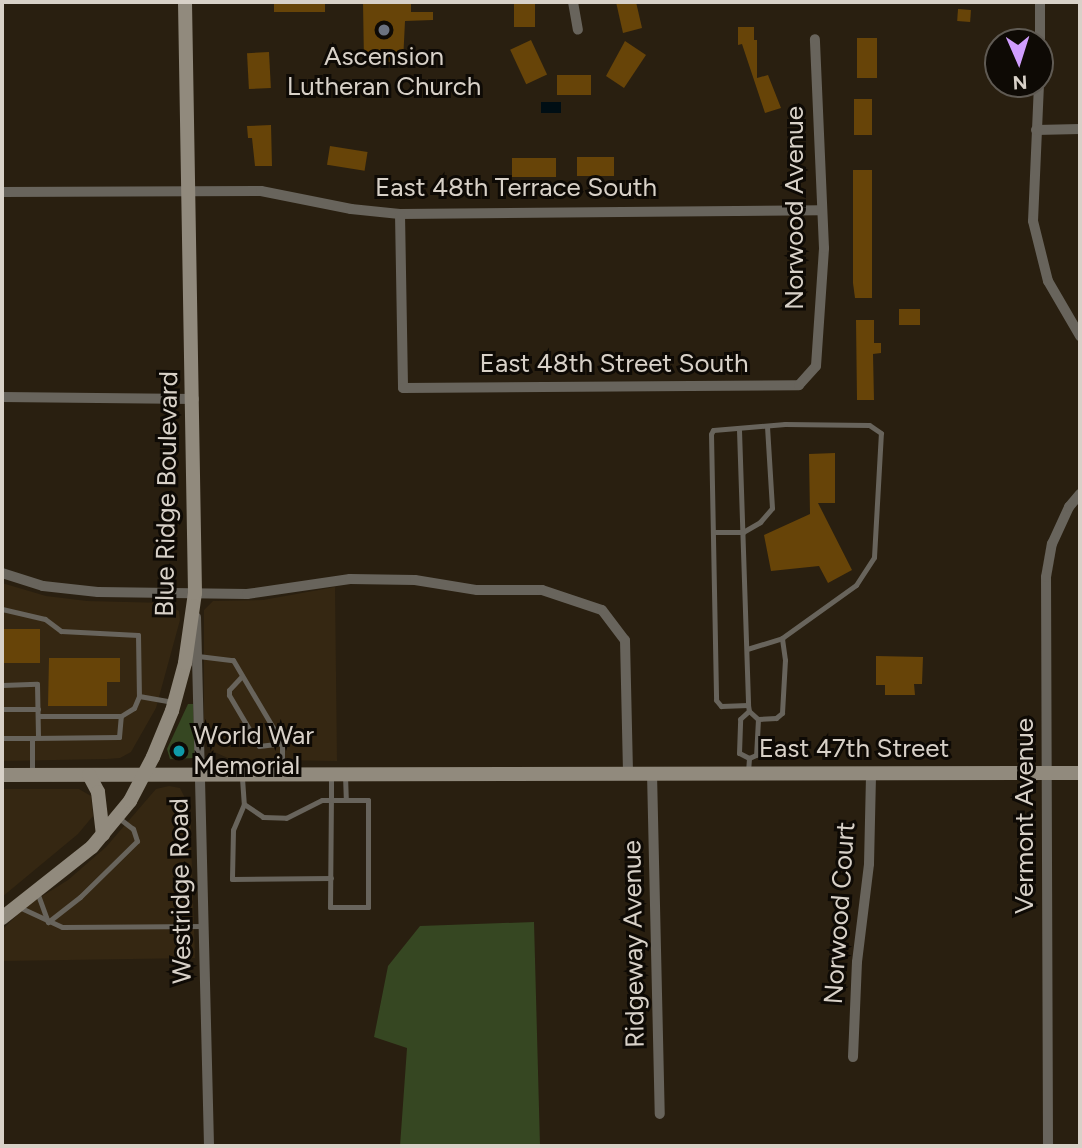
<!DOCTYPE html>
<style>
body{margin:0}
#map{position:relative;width:1082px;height:1148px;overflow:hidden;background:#291f10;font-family:Figtree,sans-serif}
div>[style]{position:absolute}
.built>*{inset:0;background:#352712}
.green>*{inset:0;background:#364722}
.water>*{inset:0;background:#000e14;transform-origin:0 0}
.building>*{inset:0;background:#674408;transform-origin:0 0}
.lane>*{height:5px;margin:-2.5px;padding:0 2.5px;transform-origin:2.5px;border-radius:2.5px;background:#68645c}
.street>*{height:10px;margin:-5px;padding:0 5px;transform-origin:5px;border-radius:5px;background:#68645c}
.secondary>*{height:14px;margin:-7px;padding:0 7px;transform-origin:7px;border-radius:7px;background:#918a7d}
.dots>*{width:19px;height:19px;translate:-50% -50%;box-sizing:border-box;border:4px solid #0e0a05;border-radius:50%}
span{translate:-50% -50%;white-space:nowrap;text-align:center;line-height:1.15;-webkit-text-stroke:6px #0e0a05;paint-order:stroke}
.poi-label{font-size:26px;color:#d8d1c8}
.left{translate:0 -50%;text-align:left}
.street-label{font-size:26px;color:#d8d1c8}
.frame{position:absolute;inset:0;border:4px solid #d8d1c8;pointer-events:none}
.north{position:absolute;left:984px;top:28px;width:70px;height:70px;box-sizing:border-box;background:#0e0a05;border:2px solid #5f5a53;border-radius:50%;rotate:177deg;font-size:19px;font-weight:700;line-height:28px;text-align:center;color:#d8d1c8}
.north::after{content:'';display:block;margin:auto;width:24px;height:32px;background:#d09dfe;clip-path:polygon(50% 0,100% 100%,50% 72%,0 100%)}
</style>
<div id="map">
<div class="built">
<i style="clip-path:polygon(2px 583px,46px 596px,87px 601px,166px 603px,179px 611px,180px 620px,156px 708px,131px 752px,120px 758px,107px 759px,2px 761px)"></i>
<i style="clip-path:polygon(335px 587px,337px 761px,230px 759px,210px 750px,204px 728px,204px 610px,213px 601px,263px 600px)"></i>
<i style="clip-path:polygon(169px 786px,180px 788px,190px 808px,195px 958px,2px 961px,2px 930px,25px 907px,68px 880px,106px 847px,156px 789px)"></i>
<i style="clip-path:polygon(2px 789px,79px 789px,91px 796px,93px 816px,78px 834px,2px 897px)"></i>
</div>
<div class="green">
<i style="clip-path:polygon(188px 704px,193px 704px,195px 758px,170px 759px,167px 749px)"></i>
<i style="clip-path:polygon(534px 922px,540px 1146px,400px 1146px,407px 1048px,374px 1037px,388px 966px,420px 926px)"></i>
</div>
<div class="water">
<i style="left:541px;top:102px;width:20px;height:11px"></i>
</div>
<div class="building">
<i style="left:274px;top:2px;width:51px;height:10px"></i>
<i style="clip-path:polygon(363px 2px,411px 2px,411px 12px,433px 12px,433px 20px,405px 21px,403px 62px,364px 62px)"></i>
<i style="left:514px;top:2px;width:21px;height:25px"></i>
<i style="clip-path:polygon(616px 2px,636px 2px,642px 28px,623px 33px)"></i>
<i style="left:958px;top:9px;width:13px;height:12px;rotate:4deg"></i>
<i style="clip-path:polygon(738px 27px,754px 27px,754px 40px,757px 40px,757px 78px,768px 75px,781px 108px,765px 113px,742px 44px,738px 45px)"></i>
<i style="left:857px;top:38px;width:20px;height:40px"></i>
<i style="left:531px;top:40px;width:38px;height:23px;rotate:65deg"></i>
<i style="clip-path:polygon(625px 41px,646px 55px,624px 88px,606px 76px)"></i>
<i style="left:269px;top:52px;width:36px;height:22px;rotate:87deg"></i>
<i style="left:591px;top:75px;width:20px;height:34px;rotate:90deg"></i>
<i style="left:854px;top:99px;width:18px;height:36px"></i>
<i style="clip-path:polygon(271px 125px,272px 166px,255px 166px,252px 138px,248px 138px,247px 126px)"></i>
<i style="left:330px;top:146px;width:38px;height:19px;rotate:9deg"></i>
<i style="left:577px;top:157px;width:37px;height:19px"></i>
<i style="left:512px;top:158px;width:44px;height:19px"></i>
<i style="clip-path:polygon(853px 170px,872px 170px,872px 298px,855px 298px,853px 283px)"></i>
<i style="left:920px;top:309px;width:16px;height:21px;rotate:90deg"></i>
<i style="clip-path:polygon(856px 320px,874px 320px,874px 343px,881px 343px,881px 353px,873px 354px,874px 400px,857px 400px)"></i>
<i style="clip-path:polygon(835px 453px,835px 503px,818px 503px,852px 570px,828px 583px,819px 566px,771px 571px,764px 535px,810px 514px,809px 454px)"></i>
<i style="left:2px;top:629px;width:38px;height:34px"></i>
<i style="clip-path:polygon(876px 656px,923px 657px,922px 684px,914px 684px,915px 695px,885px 695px,885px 685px,876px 685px)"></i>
<i style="clip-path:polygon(49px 658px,120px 658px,120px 682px,107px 682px,107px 706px,48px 706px)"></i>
</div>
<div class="lane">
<i style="left:739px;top:430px;width:275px;rotate:88.1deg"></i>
<i style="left:748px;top:705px;width:6px;rotate:81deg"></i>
<i style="left:749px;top:711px;width:12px;rotate:42deg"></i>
<i style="left:758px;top:719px;width:36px;rotate:93deg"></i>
<i style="left:756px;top:755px;width:8px;rotate:157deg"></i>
<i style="left:749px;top:758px;width:15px;rotate:94deg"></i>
<i style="left:713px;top:532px;width:30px"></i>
<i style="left:743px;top:532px;width:20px;rotate:-30deg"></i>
<i style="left:760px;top:522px;width:18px;rotate:-49deg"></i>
<i style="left:772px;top:508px;width:82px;rotate:-93.5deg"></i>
<i style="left:2px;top:609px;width:44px;rotate:13.1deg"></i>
<i style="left:45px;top:619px;width:20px;rotate:37deg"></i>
<i style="left:61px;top:631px;width:77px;rotate:3deg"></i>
<i style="left:138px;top:635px;width:61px;rotate:89.1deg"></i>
<i style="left:139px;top:696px;width:36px;rotate:10deg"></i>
<i style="left:747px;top:649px;width:37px;rotate:-17deg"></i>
<i style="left:782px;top:638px;width:91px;rotate:-35.6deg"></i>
<i style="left:856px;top:585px;width:33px;rotate:-57deg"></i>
<i style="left:874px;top:557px;width:124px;rotate:-86.8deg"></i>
<i style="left:881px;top:433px;width:14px;rotate:-146deg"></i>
<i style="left:869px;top:425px;width:84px;rotate:-179.3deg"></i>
<i style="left:785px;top:424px;width:72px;rotate:175.2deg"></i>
<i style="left:713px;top:430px;width:4px;rotate:117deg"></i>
<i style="left:711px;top:434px;width:266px;rotate:88.9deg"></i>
<i style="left:716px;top:700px;width:8px;rotate:50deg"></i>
<i style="left:721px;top:706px;width:27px;rotate:-2deg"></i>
<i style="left:198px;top:656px;width:35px;rotate:7deg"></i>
<i style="left:233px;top:660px;width:96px;rotate:59.4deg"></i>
<i style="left:282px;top:743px;width:31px;rotate:90deg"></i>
<i style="left:242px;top:676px;width:19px;rotate:133deg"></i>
<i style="left:229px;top:690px;width:5px;rotate:90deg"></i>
<i style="left:229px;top:695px;width:59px;rotate:59.5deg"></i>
<i style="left:259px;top:746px;width:23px;rotate:-7deg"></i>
<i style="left:2px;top:685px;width:35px;rotate:-2deg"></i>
<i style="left:37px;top:684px;width:53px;rotate:88.9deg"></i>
<i style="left:2px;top:709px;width:36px"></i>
<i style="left:38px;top:716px;width:83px"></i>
<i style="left:758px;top:719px;width:18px;rotate:-3deg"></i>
<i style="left:776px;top:718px;width:8px;rotate:-40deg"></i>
<i style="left:782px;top:713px;width:53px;rotate:-86.8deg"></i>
<i style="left:785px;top:660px;width:22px;rotate:-98deg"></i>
<i style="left:2px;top:738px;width:30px"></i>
<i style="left:32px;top:738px;width:34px;rotate:90deg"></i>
<i style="left:32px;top:738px;width:87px;rotate:-0.7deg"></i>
<i style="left:119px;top:737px;width:21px;rotate:-85deg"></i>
<i style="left:121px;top:716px;width:15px;rotate:-32deg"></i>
<i style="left:134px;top:708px;width:13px;rotate:-67deg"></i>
<i style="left:749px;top:758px;width:11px;rotate:-153deg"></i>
<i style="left:739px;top:753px;width:34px;rotate:-88deg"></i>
<i style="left:740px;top:719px;width:12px;rotate:-42deg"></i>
<i style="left:345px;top:775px;width:25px;rotate:88deg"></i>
<i style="left:242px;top:778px;width:26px;rotate:86deg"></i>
<i style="left:244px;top:804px;width:23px;rotate:34deg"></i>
<i style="left:263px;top:817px;width:23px;rotate:2deg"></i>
<i style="left:286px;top:818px;width:40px;rotate:-26.6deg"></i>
<i style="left:322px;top:800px;width:46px"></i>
<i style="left:368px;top:800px;width:107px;rotate:90deg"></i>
<i style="left:368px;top:907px;width:38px;rotate:180deg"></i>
<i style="left:330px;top:907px;width:107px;rotate:-89.5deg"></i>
<i style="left:331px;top:800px;width:24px;rotate:-90deg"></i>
<i style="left:244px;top:804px;width:28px;rotate:113deg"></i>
<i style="left:233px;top:830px;width:49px;rotate:91.2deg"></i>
<i style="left:232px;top:879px;width:99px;rotate:-0.6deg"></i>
<i style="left:37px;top:892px;width:32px;rotate:70deg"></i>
<i style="left:19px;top:907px;width:47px;rotate:24.9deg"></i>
<i style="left:62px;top:927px;width:142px;rotate:-0.4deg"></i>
<i style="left:48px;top:922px;width:41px;rotate:-38deg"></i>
<i style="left:80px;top:897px;width:80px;rotate:-44.5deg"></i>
<i style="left:137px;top:841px;width:13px;rotate:-108deg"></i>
<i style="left:133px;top:829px;width:18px;rotate:-142deg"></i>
</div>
<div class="street">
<i style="left:573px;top:2px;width:28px;rotate:80deg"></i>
<i style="left:1040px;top:2px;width:56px;rotate:90deg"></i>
<i style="left:1039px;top:84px;width:137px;rotate:92.5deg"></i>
<i style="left:1033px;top:221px;width:62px;rotate:76deg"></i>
<i style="left:1048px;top:281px;width:64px;rotate:59.8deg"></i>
<i style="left:1036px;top:130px;width:44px;rotate:-1.3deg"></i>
<i style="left:2px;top:192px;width:259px;rotate:-0.2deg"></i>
<i style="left:261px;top:191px;width:92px;rotate:11.3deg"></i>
<i style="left:351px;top:209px;width:49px;rotate:5.8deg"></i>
<i style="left:400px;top:214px;width:422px;rotate:-0.5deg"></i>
<i style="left:400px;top:214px;width:174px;rotate:89deg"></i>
<i style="left:403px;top:388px;width:396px;rotate:-0.4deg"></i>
<i style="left:799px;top:385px;width:25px;rotate:-48deg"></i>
<i style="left:816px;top:366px;width:118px;rotate:-86.1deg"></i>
<i style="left:824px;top:248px;width:209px;rotate:-92.5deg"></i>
<i style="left:2px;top:397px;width:192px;rotate:0.6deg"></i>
<i style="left:2px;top:573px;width:43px;rotate:17.6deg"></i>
<i style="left:43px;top:586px;width:55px;rotate:6.2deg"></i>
<i style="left:98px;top:592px;width:149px;rotate:0.8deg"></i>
<i style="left:247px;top:594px;width:104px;rotate:-8.3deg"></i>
<i style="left:350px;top:579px;width:65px;rotate:0.9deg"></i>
<i style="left:415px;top:580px;width:63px;rotate:9.2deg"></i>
<i style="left:477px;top:590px;width:65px"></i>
<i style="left:542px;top:590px;width:63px;rotate:18.4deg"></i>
<i style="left:602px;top:610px;width:38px;rotate:53deg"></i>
<i style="left:625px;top:640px;width:133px;rotate:88.7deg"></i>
<i style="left:196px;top:617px;width:529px;rotate:88.59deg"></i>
<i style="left:652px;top:773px;width:341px;rotate:88.7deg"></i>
<i style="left:853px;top:1057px;width:95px;rotate:-87.6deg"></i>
<i style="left:857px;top:962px;width:99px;rotate:-83deg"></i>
<i style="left:869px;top:864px;width:91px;rotate:-88.7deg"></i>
<i style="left:1048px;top:1146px;width:569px;rotate:-90.2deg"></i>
<i style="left:1046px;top:577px;width:34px;rotate:-80deg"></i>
<i style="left:1052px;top:544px;width:41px;rotate:-65.3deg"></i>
<i style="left:1069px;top:507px;width:17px;rotate:-50deg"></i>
</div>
<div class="secondary">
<i style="left:2px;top:775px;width:1078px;rotate:-0.11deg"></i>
<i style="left:89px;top:775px;width:19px;rotate:62deg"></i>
<i style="left:98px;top:792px;width:43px;rotate:83.4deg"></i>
<i style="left:2px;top:918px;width:115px;rotate:-38.3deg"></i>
<i style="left:92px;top:847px;width:60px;rotate:-50.4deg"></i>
<i style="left:130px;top:801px;width:50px;rotate:-62.4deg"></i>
<i style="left:153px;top:757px;width:50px;rotate:-67.6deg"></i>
<i style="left:172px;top:711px;width:50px;rotate:-74.8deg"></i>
<i style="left:185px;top:663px;width:71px;rotate:-81.9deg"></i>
<i style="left:195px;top:593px;width:591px;rotate:-90.97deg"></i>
</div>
<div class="dots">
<i style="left:384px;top:30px;background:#6b7280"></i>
<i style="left:179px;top:751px;background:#0f9aa8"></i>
</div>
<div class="poi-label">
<span style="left:384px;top:72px">Ascension<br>Lutheran Church</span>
<span class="left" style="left:193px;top:751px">World War<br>Memorial</span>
</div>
<div class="street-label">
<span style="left:516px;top:188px">East 48th Terrace South</span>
<span style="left:795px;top:208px;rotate:-90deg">Norwood Avenue</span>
<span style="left:614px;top:364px">East 48th Street South</span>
<span style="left:167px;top:494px;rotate:-89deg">Blue Ridge Boulevard</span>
<span style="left:854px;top:749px">East 47th Street</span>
<span style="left:1025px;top:816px;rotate:-90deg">Vermont Avenue</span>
<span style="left:181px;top:891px;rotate:-91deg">Westridge Road</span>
<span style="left:840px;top:913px;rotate:-86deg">Norwood Court</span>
<span style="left:634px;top:944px;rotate:-91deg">Ridgeway Avenue</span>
</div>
<div class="frame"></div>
<div class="north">N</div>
</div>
